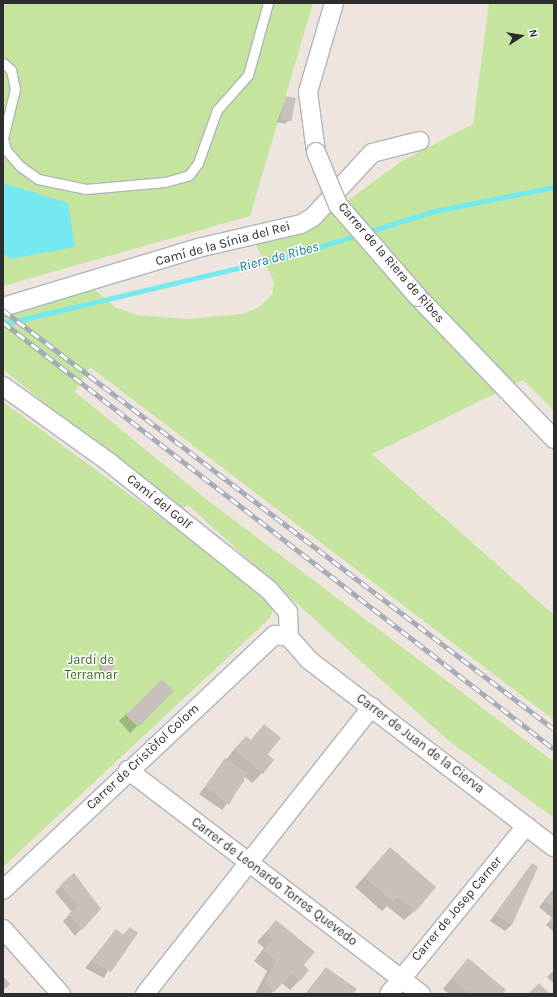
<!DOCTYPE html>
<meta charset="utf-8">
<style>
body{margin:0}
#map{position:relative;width:557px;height:997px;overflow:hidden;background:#eee5df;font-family:Karla,sans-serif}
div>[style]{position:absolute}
.green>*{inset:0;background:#c5e49d}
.water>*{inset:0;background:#74e9ef}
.shadow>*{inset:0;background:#0003}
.stream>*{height:4.5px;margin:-2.25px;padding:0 2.25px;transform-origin:2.25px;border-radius:2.25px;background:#74e9ef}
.building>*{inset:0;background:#c7c0bb;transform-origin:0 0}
.round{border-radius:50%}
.roads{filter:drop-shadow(1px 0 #b0b5bd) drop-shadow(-1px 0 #b0b5bd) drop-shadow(0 1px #b0b5bd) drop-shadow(0 -1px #b0b5bd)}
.lane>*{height:9px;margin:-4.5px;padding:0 4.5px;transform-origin:4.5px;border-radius:4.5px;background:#fff}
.street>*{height:18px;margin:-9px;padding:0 9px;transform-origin:9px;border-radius:9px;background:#fff}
.rail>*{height:4.5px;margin-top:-2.25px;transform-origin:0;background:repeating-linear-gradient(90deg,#fff 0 9px,#a2a9b7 0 18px);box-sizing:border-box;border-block:1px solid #a2a9b7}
.bridges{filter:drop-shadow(1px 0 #b0b5bd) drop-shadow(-1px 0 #b0b5bd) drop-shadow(0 1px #b0b5bd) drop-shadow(0 -1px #b0b5bd)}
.street-bridge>*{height:18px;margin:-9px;padding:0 9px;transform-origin:9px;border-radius:9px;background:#fff}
span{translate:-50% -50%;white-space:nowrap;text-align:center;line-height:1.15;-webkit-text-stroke:3px #fff;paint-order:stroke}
.street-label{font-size:13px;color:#2d2d2d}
.park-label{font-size:13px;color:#3e6b1b}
.water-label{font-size:14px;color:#0e8292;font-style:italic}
.frame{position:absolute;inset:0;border:4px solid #2d2d2d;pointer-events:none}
.north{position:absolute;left:501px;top:16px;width:40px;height:40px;-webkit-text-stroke:3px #fff;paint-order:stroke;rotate:78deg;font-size:11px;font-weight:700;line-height:16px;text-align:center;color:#2d2d2d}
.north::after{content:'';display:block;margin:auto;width:14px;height:18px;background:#2d2d2d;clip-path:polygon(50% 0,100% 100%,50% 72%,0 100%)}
</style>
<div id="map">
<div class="green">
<i style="clip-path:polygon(3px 3px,313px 3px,250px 216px,3px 286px)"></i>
<i style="clip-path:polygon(489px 3px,554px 3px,554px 411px,523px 380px,372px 454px,554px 615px,554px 720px,90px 367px,75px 392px,206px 499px,554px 762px,554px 818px,449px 741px,188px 505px,177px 512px,3px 369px,3px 311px,85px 289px,95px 290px,115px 307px,137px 315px,187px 319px,242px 314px,258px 308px,272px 294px,274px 282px,256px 245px,263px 234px,325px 217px,402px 161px,473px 124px)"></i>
<i style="clip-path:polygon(3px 402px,268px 596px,273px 610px,270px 618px,3px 867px)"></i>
</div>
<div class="water">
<i style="clip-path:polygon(3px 183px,68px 203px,75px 247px,11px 259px,3px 253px)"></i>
</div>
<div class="shadow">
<i style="clip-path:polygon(286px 97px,288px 121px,285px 124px,277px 122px)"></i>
<i style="clip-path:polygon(111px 661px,112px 668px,101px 674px,99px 665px)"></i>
<i style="clip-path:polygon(173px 691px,130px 733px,119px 721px,126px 714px)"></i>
<i style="clip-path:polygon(264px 725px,266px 754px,262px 773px,252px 783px,244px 776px,244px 781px,222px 810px,199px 794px,236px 747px,246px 738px,250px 741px)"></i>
<i style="clip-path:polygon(390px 848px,414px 911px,404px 920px,387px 906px,382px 911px,355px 887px)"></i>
<i style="clip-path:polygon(532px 864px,537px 867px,511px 925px,505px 931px,490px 921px)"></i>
<i style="clip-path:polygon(61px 886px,99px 909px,75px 936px,63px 921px,72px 912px,55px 892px)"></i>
<i style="clip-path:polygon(554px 889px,554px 932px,546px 925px,552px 918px,539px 907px)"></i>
<i style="clip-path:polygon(276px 921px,303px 966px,300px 980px,290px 990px,282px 983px,270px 994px,255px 994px,267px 971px,254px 961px,264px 948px,257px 942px)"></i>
<i style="clip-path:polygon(130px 928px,104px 978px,85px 968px,116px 930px,123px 935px)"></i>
<i style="clip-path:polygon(326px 968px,352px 994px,305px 994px)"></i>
<i style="clip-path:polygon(459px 969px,502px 994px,449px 994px,443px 989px)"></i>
<i style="clip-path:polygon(554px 970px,554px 984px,547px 977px)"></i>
</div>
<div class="stream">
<i style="left:367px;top:232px;width:71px;rotate:-17.2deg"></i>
<i style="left:435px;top:211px;width:121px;rotate:-11.4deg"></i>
<i style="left:3px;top:324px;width:301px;rotate:-13.4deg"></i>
<i style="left:296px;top:254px;width:65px;rotate:-17deg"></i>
</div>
<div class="building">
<i style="left:286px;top:96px;width:10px;height:24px;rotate:11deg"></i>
<i class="round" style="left:100px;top:658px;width:14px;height:14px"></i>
<i style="left:162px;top:679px;width:17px;height:51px;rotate:45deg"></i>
<i style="clip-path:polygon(264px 724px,281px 738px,268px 754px,274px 760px,263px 774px,234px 750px,246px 736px,251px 740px)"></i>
<i style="clip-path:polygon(225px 758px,247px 773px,229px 805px,205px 787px)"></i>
<i style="clip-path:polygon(390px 847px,436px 887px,415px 912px,397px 897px,393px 902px,364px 877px)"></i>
<i style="clip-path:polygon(532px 863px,538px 867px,512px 925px,495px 914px)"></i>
<i style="clip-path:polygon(74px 873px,101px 909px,82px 930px,68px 914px,78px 906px,60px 885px)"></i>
<i style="clip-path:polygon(554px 888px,554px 908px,544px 900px)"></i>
<i style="clip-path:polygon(554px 915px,554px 926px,549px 922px)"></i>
<i style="clip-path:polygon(276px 920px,315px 952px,304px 965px,309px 970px,300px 981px,292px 974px,274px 992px,264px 984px,276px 961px,263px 951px,273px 938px,266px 932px)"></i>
<i style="clip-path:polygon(130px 927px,138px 933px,111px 972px,91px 961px,116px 929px,123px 935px)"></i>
<i style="clip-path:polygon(468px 958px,506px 990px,503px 994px,470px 994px,451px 979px)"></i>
<i style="clip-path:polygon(326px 967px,357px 989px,353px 994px,306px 994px)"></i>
<i style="clip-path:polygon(3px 976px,10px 984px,3px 991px)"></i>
<i style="clip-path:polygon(539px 983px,550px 994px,528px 994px)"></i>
</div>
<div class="roads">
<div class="lane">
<i style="left:3px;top:63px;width:11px;rotate:41deg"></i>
<i style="left:11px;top:70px;width:19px;rotate:78deg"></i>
<i style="left:15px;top:89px;width:50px;rotate:103.8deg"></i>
<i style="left:3px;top:138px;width:12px;rotate:76deg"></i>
<i style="left:6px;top:150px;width:21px;rotate:49deg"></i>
<i style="left:20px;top:166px;width:22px;rotate:36deg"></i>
<i style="left:38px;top:179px;width:49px;rotate:11.8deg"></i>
<i style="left:86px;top:189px;width:79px;rotate:-5.1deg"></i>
<i style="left:165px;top:182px;width:25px;rotate:-16deg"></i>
<i style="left:189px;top:175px;width:15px;rotate:-53deg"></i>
<i style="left:198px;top:163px;width:56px;rotate:-70.3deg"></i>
<i style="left:217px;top:110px;width:47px;rotate:-48.5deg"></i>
<i style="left:248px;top:75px;width:75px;rotate:-74.5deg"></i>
</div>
<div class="street">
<i style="left:316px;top:152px;width:61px;rotate:-97.6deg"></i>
<i style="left:308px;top:92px;width:93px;rotate:-73.7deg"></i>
<i style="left:418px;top:297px;width:197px;rotate:46.2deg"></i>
<i style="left:3px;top:307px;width:204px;rotate:-16.8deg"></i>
<i style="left:198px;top:248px;width:106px;rotate:-13.1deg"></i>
<i style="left:301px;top:224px;width:14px;rotate:-30deg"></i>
<i style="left:313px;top:217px;width:87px;rotate:-47.3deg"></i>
<i style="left:372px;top:153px;width:49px;rotate:-14.3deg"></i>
<i style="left:3px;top:386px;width:132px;rotate:35.7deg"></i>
<i style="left:110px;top:463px;width:203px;rotate:38.6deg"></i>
<i style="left:269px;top:590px;width:29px;rotate:49deg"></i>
<i style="left:288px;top:612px;width:25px;rotate:88deg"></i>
<i style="left:289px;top:637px;width:30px;rotate:49deg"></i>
<i style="left:309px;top:660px;width:308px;rotate:37.4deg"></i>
<i style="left:128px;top:770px;width:369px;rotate:37.4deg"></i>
<i style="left:3px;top:890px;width:373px;rotate:-43.2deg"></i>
<i style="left:275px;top:635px;width:14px;rotate:8deg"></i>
<i style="left:3px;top:929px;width:87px;rotate:48.3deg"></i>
<i style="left:145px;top:994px;width:366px;rotate:-51.7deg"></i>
<i style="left:389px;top:994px;width:217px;rotate:-50.8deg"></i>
</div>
</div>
<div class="rail">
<i style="left:3px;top:310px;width:692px;rotate:37.25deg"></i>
<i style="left:3px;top:322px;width:697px;rotate:37.77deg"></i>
</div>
<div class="bridges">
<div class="street-bridge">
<i style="left:316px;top:152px;width:57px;rotate:67.5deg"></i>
<i style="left:338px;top:205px;width:122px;rotate:49deg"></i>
</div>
</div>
<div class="street-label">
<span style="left:223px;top:244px;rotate:-15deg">Camí de la Sínia del Rei</span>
<span style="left:391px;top:263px;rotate:49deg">Carrer de la Riera de Ribes</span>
<span style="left:159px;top:502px;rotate:39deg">Camí del Golf</span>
<span style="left:420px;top:744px;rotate:37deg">Carrer de Juan de la Cierva</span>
<span style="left:143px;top:757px;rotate:-43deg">Carrer de Cristòfol Colom</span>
<span style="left:274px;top:882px;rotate:37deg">Carrer de Leonardo Torres Quevedo</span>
<span style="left:457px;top:909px;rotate:-50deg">Carrer de Josep Carner</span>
</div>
<div class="park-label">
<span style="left:91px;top:668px">Jardí de<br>Terramar</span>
</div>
<div class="water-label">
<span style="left:279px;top:257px;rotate:-15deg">Riera de Ribes</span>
</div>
<div class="frame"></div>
<div class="north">N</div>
</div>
